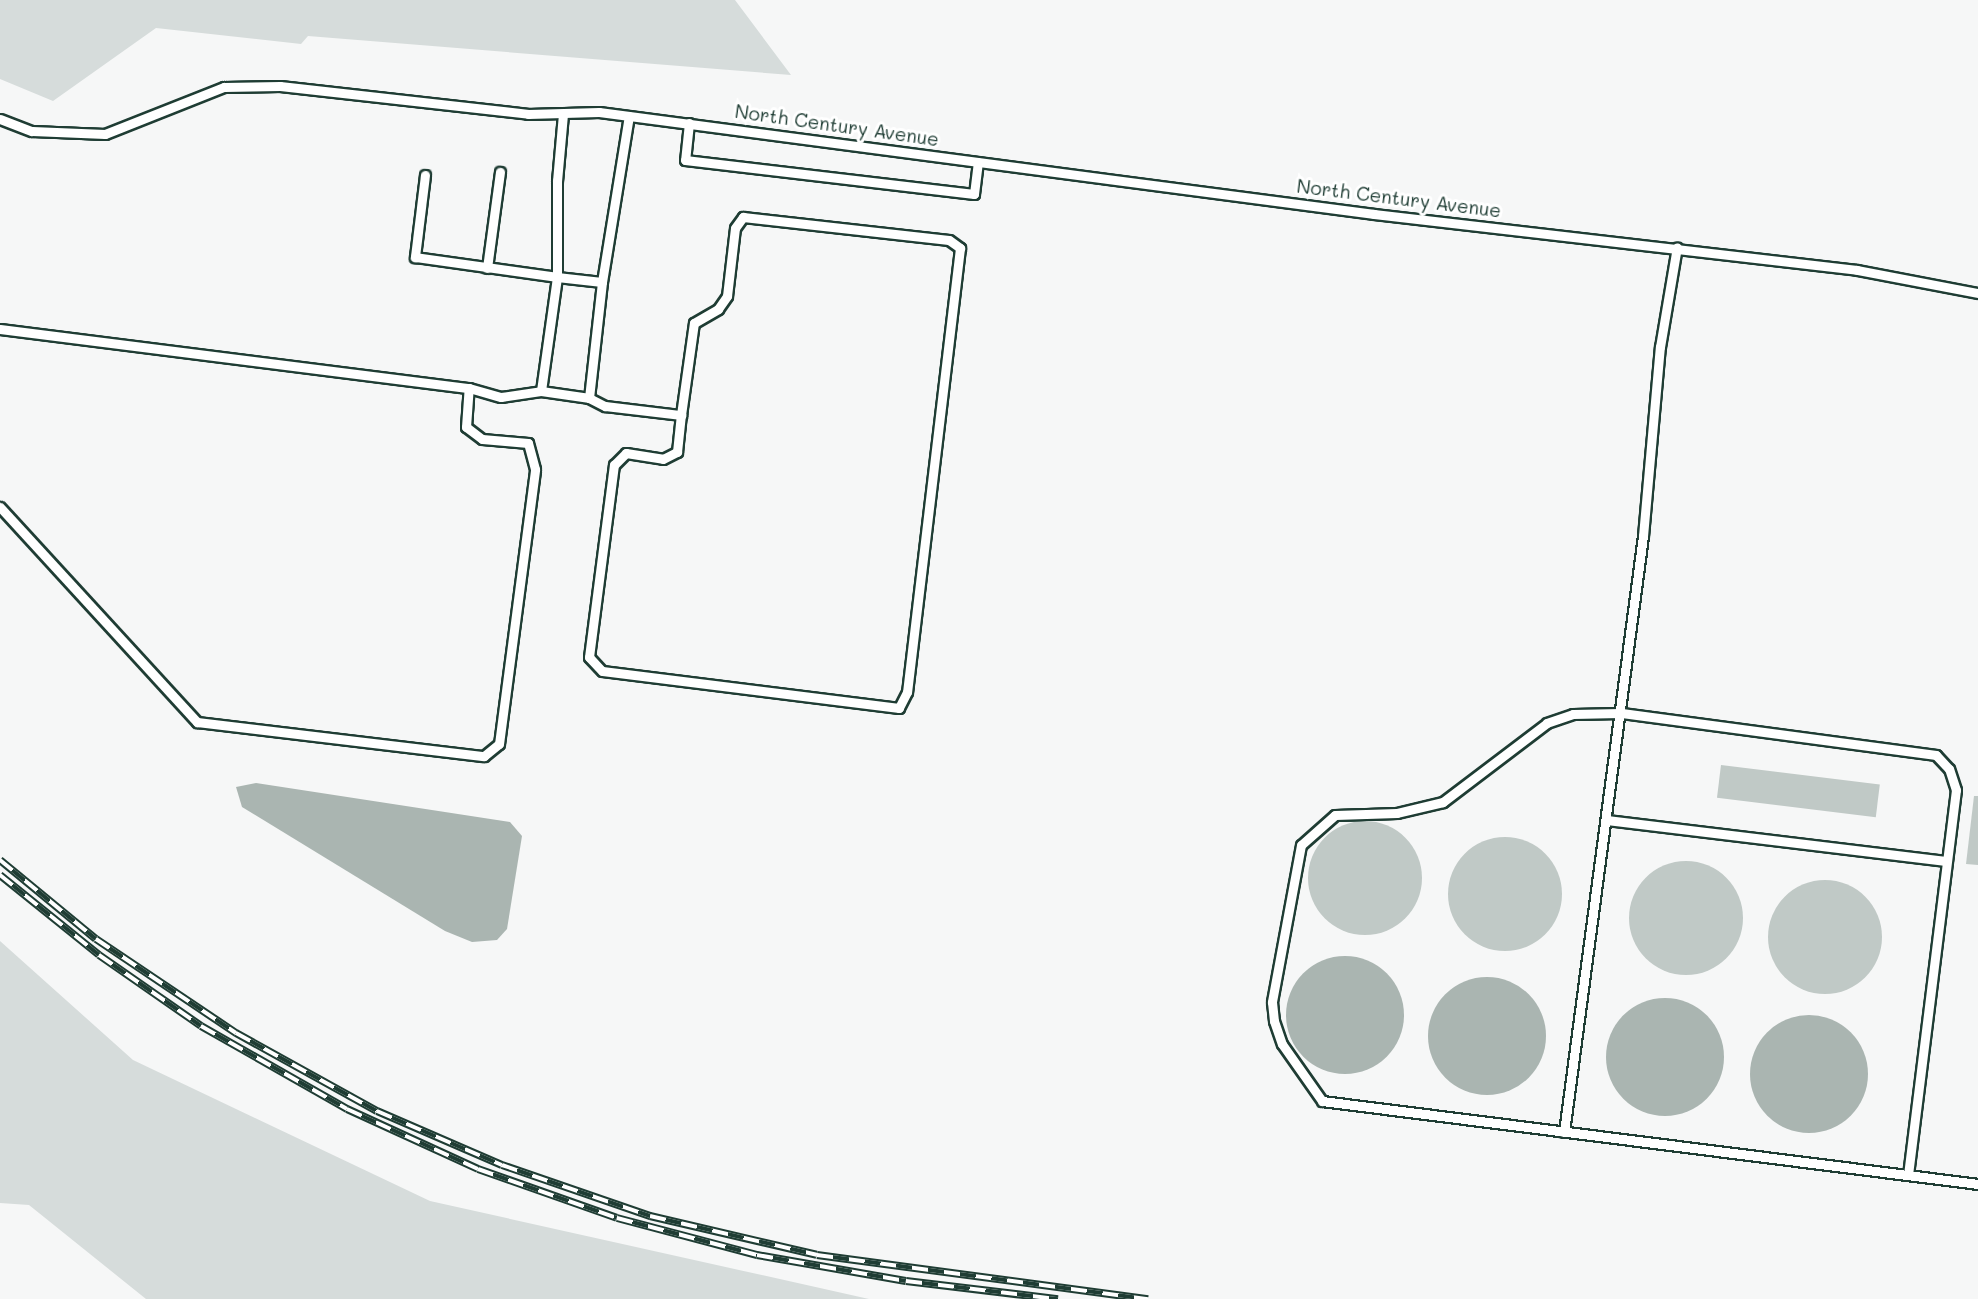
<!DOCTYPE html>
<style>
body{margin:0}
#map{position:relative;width:1978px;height:1299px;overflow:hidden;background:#f6f7f7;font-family:Mali,sans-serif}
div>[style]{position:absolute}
.green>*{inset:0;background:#d6dcdb}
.water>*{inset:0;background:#aab5b1}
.round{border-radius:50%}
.building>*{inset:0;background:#c0c9c6;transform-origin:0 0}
.roads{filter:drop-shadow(2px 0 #1f3d34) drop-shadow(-2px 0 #1f3d34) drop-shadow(0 2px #1f3d34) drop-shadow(0 -2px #1f3d34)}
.service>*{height:9px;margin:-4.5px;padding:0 4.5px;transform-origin:4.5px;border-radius:4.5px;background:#fff}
.rail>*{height:8px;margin-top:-4px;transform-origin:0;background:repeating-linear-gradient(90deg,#fff 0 16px,#1f3d34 0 32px);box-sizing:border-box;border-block:2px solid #1f3d34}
span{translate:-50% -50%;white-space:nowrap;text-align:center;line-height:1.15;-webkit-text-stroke:6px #fff;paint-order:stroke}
.street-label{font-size:19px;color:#1f3d34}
</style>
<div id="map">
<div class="green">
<i style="clip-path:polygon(0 0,735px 0,791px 75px,308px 36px,301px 44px,156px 28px,53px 101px,0 79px)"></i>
<i style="clip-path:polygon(0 941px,133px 1060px,430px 1201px,869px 1299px,146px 1299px,29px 1205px,0 1203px)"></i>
</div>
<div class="water">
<i style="clip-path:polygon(256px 783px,510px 822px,522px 836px,507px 929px,497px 940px,472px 942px,445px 931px,242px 807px,236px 787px)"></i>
<i class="round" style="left:1286px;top:956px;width:118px;height:118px"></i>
<i class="round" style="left:1428px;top:977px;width:118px;height:118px"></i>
<i class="round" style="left:1606px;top:998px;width:118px;height:118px"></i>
<i class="round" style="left:1750px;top:1015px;width:118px;height:118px"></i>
</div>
<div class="building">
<i style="left:1721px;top:765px;width:160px;height:33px;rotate:7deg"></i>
<i style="clip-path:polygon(1974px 796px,1978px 796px,1978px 865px,1966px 864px)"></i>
<i class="round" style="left:1308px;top:821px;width:114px;height:114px"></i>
<i class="round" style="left:1448px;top:837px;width:114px;height:114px"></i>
<i class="round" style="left:1629px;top:861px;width:114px;height:114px"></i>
<i class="round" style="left:1768px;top:880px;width:114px;height:114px"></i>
</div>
<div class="roads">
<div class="service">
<i style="left:563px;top:114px;width:67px;rotate:95.1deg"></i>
<i style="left:557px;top:181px;width:96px;rotate:90deg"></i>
<i style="left:557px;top:277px;width:45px;rotate:6.3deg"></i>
<i style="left:602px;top:282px;width:168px;rotate:-80.8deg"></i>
<i style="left:0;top:119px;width:34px;rotate:21deg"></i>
<i style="left:32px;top:131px;width:73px;rotate:2.4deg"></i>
<i style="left:105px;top:134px;width:128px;rotate:-21.6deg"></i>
<i style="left:224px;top:87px;width:56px;rotate:-1deg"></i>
<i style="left:280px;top:86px;width:250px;rotate:6.4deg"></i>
<i style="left:528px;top:114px;width:71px;rotate:-1.6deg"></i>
<i style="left:599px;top:112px;width:782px;rotate:7.5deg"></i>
<i style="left:1374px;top:214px;width:486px;rotate:6.6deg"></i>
<i style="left:1857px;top:270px;width:123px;rotate:10.8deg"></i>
<i style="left:689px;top:123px;width:37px;rotate:96deg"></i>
<i style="left:685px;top:160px;width:291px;rotate:6.7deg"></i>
<i style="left:974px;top:194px;width:32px;rotate:-83deg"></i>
<i style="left:425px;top:175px;width:83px;rotate:97deg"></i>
<i style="left:415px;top:257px;width:143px;rotate:8deg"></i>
<i style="left:557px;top:277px;width:115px;rotate:98deg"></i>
<i style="left:541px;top:391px;width:49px;rotate:8.3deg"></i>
<i style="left:589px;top:398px;width:117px;rotate:-83.6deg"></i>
<i style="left:487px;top:268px;width:97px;rotate:-82.3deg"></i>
<i style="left:0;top:329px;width:473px;rotate:7.2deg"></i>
<i style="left:469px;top:388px;width:33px;rotate:16deg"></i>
<i style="left:501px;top:397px;width:40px;rotate:-8.5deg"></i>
<i style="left:589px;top:398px;width:18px;rotate:27deg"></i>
<i style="left:605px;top:406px;width:77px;rotate:6.8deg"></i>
<i style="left:681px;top:415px;width:93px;rotate:-82deg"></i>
<i style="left:694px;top:323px;width:28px;rotate:-30deg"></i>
<i style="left:718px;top:309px;width:16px;rotate:-55deg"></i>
<i style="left:727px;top:296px;width:68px;rotate:-83.3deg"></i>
<i style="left:735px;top:228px;width:14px;rotate:-54deg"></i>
<i style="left:743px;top:217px;width:207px;rotate:6.4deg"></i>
<i style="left:949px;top:240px;width:14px;rotate:36deg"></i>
<i style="left:960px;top:248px;width:447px;rotate:96.8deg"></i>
<i style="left:907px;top:692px;width:18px;rotate:117deg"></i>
<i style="left:899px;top:708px;width:299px;rotate:-172.9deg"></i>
<i style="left:602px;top:671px;width:19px;rotate:-133deg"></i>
<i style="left:589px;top:657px;width:194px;rotate:-82.6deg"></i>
<i style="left:614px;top:465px;width:17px;rotate:-45deg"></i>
<i style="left:626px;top:453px;width:37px;rotate:9deg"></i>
<i style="left:663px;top:459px;width:16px;rotate:-27deg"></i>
<i style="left:677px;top:452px;width:37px;rotate:-84deg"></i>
<i style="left:0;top:507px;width:292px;rotate:47.5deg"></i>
<i style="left:197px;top:722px;width:289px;rotate:6.8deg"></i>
<i style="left:484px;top:756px;width:19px;rotate:-39deg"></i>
<i style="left:499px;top:744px;width:277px;rotate:-82.5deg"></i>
<i style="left:535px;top:469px;width:27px;rotate:-105deg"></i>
<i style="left:528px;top:443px;width:46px;rotate:-175deg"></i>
<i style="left:482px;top:439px;width:20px;rotate:-143deg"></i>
<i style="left:466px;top:427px;width:39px;rotate:-86deg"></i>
<i style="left:1607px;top:820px;width:341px;rotate:6.9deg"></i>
<i style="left:1564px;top:1132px;width:601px;rotate:-82.45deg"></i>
<i style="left:1643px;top:536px;width:190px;rotate:-84.9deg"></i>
<i style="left:1660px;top:347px;width:101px;rotate:-80.4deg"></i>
<i style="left:1908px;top:1175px;width:388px;rotate:-82.9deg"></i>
<i style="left:1956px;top:790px;width:22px;rotate:-108deg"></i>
<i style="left:1949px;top:769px;width:19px;rotate:-133deg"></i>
<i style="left:1936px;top:755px;width:319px;rotate:-172.4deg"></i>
<i style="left:1620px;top:713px;width:47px;rotate:178.8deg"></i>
<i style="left:1573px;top:714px;width:28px;rotate:161deg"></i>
<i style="left:1547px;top:723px;width:131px;rotate:142.8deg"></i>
<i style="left:1443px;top:802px;width:47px;rotate:166.6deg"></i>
<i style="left:1397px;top:813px;width:62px;rotate:178.2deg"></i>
<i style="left:1335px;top:815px;width:45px;rotate:138.6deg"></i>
<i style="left:1301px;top:845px;width:160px;rotate:100.5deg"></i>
<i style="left:1272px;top:1002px;width:19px;rotate:84deg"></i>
<i style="left:1274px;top:1021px;width:24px;rotate:71deg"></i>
<i style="left:1282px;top:1044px;width:70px;rotate:54.9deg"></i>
<i style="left:1322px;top:1101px;width:661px;rotate:7.21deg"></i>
</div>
</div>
<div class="rail">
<i style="left:0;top:860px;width:124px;rotate:39.5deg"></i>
<i style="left:96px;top:939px;width:169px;rotate:33.9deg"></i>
<i style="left:236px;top:1033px;width:161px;rotate:29deg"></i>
<i style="left:377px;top:1111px;width:136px;rotate:23.4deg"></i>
<i style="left:502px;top:1165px;width:157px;rotate:19deg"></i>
<i style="left:650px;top:1216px;width:171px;rotate:13.1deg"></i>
<i style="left:817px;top:1255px;width:334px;rotate:7.6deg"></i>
<i style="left:0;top:875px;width:127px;rotate:38.9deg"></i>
<i style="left:99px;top:955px;width:124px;rotate:34.8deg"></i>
<i style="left:201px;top:1026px;width:168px;rotate:29.6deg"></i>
<i style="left:347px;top:1109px;width:144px;rotate:24.6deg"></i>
<i style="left:478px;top:1169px;width:147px;rotate:19.4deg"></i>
<i style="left:617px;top:1218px;width:145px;rotate:14.8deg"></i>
<i style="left:757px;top:1255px;width:151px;rotate:9.9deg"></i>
<i style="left:906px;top:1281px;width:153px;rotate:6.8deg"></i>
</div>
<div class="street-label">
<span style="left:837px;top:125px;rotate:8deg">North Century Avenue</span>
<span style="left:1399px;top:198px;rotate:7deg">North Century Avenue</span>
</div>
</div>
